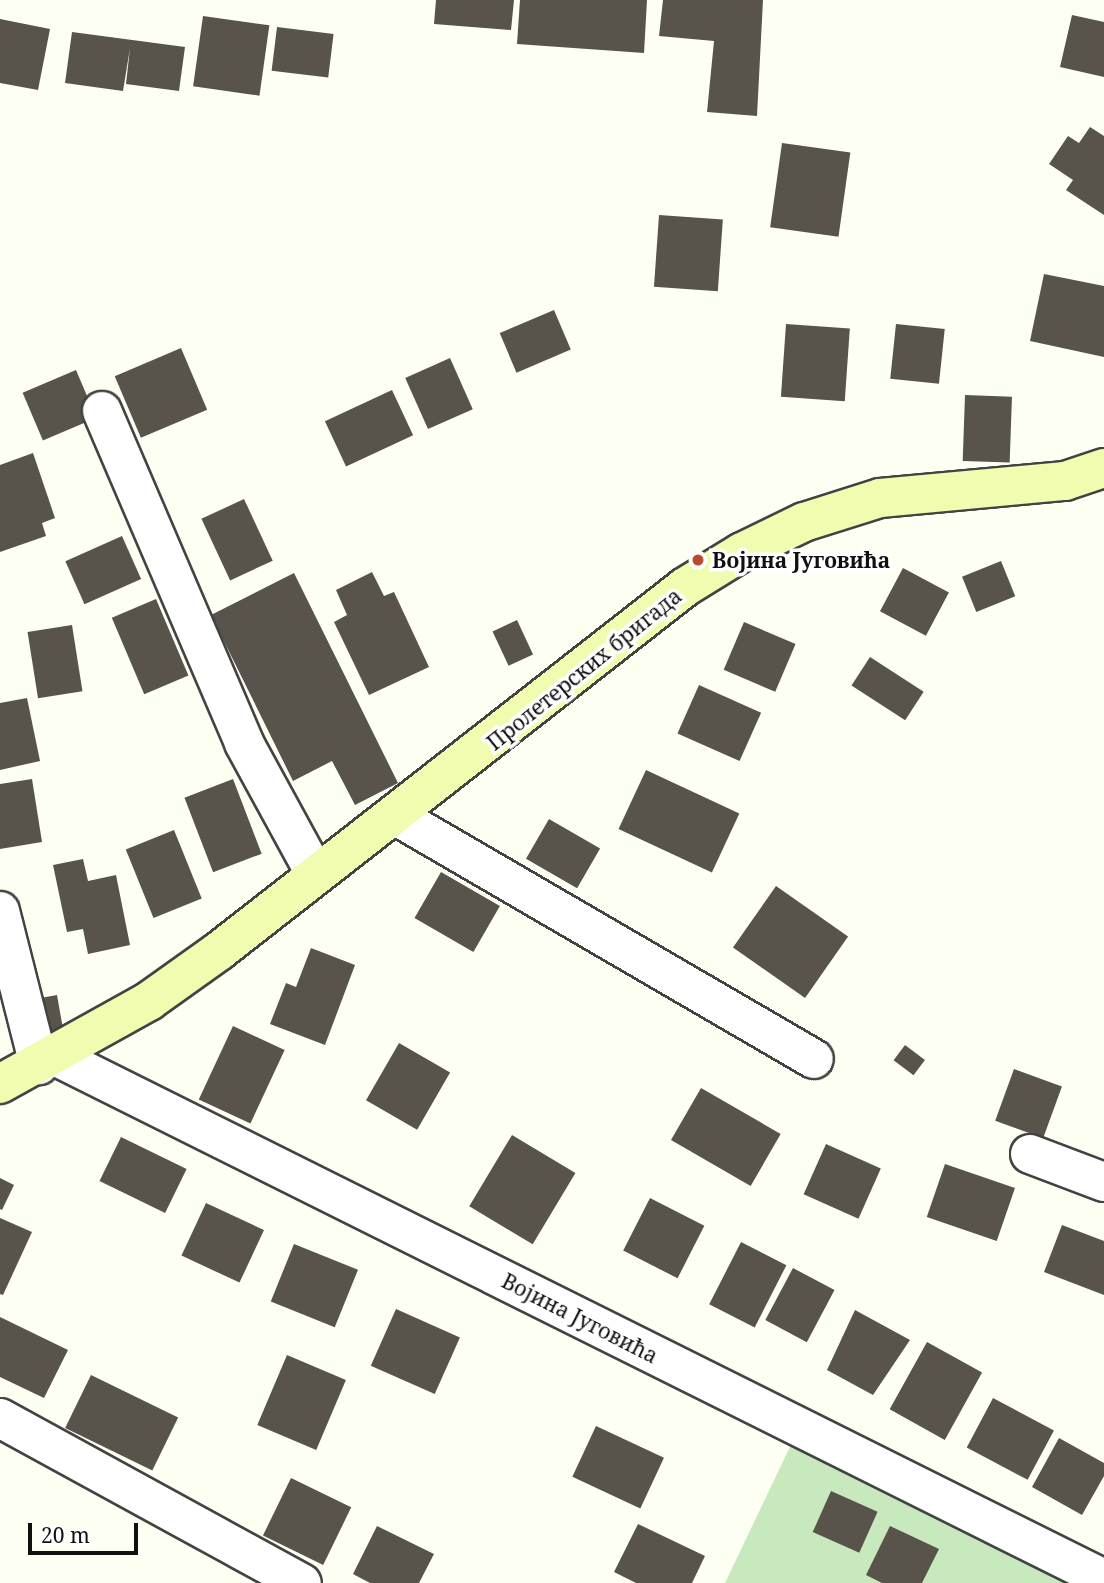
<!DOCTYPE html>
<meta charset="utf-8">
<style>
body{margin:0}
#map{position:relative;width:1104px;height:1583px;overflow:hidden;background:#fefff3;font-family:"Noto Serif",serif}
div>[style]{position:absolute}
.green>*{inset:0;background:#c8e9bd}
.building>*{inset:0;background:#58544c;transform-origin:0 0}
.roads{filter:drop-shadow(2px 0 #434343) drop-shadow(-2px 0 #434343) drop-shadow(0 2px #434343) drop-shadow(0 -2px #434343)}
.street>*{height:38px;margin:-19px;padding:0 19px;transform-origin:19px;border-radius:19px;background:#fff}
.secondary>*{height:38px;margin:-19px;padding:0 19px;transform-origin:19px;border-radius:19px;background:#f1fcb0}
.dots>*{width:19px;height:19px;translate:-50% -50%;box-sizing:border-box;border:4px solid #fff;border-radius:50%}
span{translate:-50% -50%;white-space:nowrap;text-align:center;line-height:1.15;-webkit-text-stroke:7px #fff;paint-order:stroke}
.poi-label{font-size:21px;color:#101010;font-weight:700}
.left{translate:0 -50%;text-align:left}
.street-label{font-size:21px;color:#101010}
.scale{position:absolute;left:28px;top:1523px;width:110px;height:32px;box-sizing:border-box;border:4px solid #101010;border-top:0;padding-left:9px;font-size:21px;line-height:24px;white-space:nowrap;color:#101010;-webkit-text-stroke:5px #fff;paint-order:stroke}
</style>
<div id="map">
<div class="green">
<i style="clip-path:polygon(797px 1432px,1104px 1583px,725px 1583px)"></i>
</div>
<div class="building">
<i style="clip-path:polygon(436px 0,514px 0,511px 30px,434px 24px)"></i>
<i style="clip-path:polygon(520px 0,647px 0,644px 53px,517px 44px)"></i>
<i style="clip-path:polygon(663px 0,763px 0,757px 116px,707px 112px,714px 41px,659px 36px)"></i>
<i style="clip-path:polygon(1072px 15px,1104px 22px,1104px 77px,1060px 67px)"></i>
<i style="left:203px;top:16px;width:67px;height:71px;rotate:8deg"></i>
<i style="clip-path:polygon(0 19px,50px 29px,38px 90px,0 83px)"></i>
<i style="left:277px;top:27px;width:57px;height:44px;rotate:7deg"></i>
<i style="clip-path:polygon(72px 32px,185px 47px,179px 91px,126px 84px,130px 48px,123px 91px,65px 83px)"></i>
<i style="clip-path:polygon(1090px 127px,1104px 136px,1104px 215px,1066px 190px,1073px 180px,1049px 164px,1068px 136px,1079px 143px)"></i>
<i style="left:782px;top:143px;width:69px;height:85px;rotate:8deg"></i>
<i style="left:659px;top:215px;width:64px;height:72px;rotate:4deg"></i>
<i style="clip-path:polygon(1044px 274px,1104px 286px,1104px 357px,1030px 341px)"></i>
<i style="left:554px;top:310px;width:43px;height:59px;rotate:67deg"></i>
<i style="left:786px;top:324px;width:64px;height:73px;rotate:4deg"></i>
<i style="left:896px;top:324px;width:49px;height:55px;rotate:6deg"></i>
<i style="left:181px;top:348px;width:67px;height:72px;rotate:67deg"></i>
<i style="left:450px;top:358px;width:56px;height:49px;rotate:66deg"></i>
<i style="left:76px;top:370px;width:52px;height:58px;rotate:67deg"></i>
<i style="left:392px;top:390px;width:50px;height:74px;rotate:65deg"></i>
<i style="left:965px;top:395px;width:47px;height:66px;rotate:2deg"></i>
<i style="clip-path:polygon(33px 453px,55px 518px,42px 523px,46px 536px,0 552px,0 465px)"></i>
<i style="left:244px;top:499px;width:68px;height:47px;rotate:65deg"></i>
<i style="left:122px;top:536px;width:47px;height:62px;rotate:66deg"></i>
<i style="left:1001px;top:561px;width:38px;height:42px;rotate:68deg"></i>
<i style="left:903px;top:568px;width:52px;height:49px;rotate:28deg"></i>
<i style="clip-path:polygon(372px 572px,384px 596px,394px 592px,429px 667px,369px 695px,334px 622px,347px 615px,336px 590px)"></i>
<i style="clip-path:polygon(294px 573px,398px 783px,355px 805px,332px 761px,293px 781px,211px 615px)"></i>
<i style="left:156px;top:599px;width:83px;height:48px;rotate:67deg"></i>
<i style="left:517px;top:620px;width:38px;height:27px;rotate:65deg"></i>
<i style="left:744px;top:622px;width:56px;height:52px;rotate:23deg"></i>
<i style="left:72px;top:625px;width:67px;height:45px;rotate:81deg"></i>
<i style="left:870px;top:657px;width:64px;height:34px;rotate:33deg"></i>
<i style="left:699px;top:685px;width:68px;height:53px;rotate:24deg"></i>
<i style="clip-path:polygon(27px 698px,40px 761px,0 770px,0 703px)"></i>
<i style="left:646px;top:770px;width:103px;height:65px;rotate:25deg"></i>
<i style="clip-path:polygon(32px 779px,42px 842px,0 849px,0 784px)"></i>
<i style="left:233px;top:779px;width:80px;height:52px;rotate:69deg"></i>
<i style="left:549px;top:819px;width:59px;height:46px;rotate:30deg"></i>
<i style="left:174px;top:830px;width:74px;height:52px;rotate:68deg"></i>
<i style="clip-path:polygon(83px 859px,88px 881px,116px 875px,130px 945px,88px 954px,83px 929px,67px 932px,53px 865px)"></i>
<i style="left:441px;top:872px;width:68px;height:53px;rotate:30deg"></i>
<i style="left:776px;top:886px;width:88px;height:75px;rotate:35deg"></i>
<i style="clip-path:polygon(311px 948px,355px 965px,325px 1045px,270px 1024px,286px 983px,296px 987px)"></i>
<i style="left:57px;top:995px;width:41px;height:24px;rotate:80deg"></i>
<i style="left:233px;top:1026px;width:57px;height:81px;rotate:25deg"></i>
<i style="left:399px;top:1043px;width:59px;height:66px;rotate:30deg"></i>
<i style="left:905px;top:1045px;width:25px;height:19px;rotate:37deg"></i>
<i style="left:1014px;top:1069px;width:51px;height:55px;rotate:20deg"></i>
<i style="left:701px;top:1088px;width:92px;height:60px;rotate:30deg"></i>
<i style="left:512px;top:1135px;width:74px;height:83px;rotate:31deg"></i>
<i style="left:121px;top:1137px;width:73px;height:49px;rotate:26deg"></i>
<i style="left:826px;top:1144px;width:60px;height:55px;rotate:24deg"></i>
<i style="left:945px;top:1164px;width:74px;height:56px;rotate:19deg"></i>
<i style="clip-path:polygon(0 1178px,14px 1185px,2px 1210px,0 1209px)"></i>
<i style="left:650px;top:1198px;width:61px;height:59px;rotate:27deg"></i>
<i style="left:206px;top:1203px;width:64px;height:58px;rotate:25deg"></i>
<i style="clip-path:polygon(0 1218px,32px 1232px,3px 1295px,0 1294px)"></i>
<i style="clip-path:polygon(1062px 1225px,1104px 1241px,1104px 1295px,1044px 1272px)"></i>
<i style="left:741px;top:1242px;width:51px;height:70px;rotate:27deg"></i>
<i style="left:294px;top:1244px;width:69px;height:62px;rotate:22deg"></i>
<i style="left:793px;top:1268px;width:47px;height:59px;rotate:28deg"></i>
<i style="left:396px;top:1309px;width:70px;height:62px;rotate:24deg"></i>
<i style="clip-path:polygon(855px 1310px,910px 1340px,873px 1395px,827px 1370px)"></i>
<i style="clip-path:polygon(0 1317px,68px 1350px,44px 1398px,0 1377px)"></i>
<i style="left:927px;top:1342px;width:63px;height:77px;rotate:29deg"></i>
<i style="left:287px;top:1355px;width:64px;height:76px;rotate:23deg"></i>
<i style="left:91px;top:1375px;width:97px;height:59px;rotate:26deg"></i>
<i style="left:993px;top:1398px;width:69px;height:56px;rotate:28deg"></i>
<i style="left:596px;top:1426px;width:75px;height:56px;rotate:25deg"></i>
<i style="clip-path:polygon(1059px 1438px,1104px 1463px,1104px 1476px,1082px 1515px,1032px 1487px)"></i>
<i style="left:291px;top:1478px;width:67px;height:64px;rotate:26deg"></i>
<i style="left:831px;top:1491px;width:51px;height:45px;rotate:24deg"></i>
<i style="clip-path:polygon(638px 1524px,705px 1556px,692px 1583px,636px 1583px,614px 1572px)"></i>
<i style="clip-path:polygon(377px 1526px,434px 1554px,419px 1583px,370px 1583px,353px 1574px)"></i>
<i style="clip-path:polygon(890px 1526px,939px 1549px,922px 1583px,882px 1583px,866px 1575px)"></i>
</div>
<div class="roads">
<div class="street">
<i style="left:102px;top:411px;width:361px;rotate:66.8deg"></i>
<i style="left:244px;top:743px;width:150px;rotate:61.4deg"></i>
<i style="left:398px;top:817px;width:481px;rotate:30.2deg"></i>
<i style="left:0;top:911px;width:159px;rotate:75.8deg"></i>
<i style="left:57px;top:1057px;width:1170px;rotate:26.5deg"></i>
<i style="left:1030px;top:1154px;width:79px;rotate:20.7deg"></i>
<i style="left:0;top:1418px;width:344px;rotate:28.7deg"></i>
</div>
<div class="secondary">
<i style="left:0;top:1084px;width:171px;rotate:-29.1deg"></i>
<i style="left:149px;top:1001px;width:86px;rotate:-35.5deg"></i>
<i style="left:219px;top:951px;width:591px;rotate:-37.99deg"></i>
<i style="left:685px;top:587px;width:67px;rotate:-31.6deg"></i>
<i style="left:742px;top:552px;width:69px;rotate:-25.8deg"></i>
<i style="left:804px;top:522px;width:80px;rotate:-17.5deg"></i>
<i style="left:880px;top:498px;width:186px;rotate:-5.3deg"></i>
<i style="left:1065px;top:481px;width:41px;rotate:-18.4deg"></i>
</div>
</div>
<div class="dots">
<i style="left:698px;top:560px;background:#bc492b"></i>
</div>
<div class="poi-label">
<span class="left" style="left:712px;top:560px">Војина Југовића</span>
</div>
<div class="street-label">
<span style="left:584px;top:669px;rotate:-39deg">Пролетерских бригада</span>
<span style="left:580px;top:1318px;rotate:27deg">Војина Југовића</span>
</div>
<div class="scale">20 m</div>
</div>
